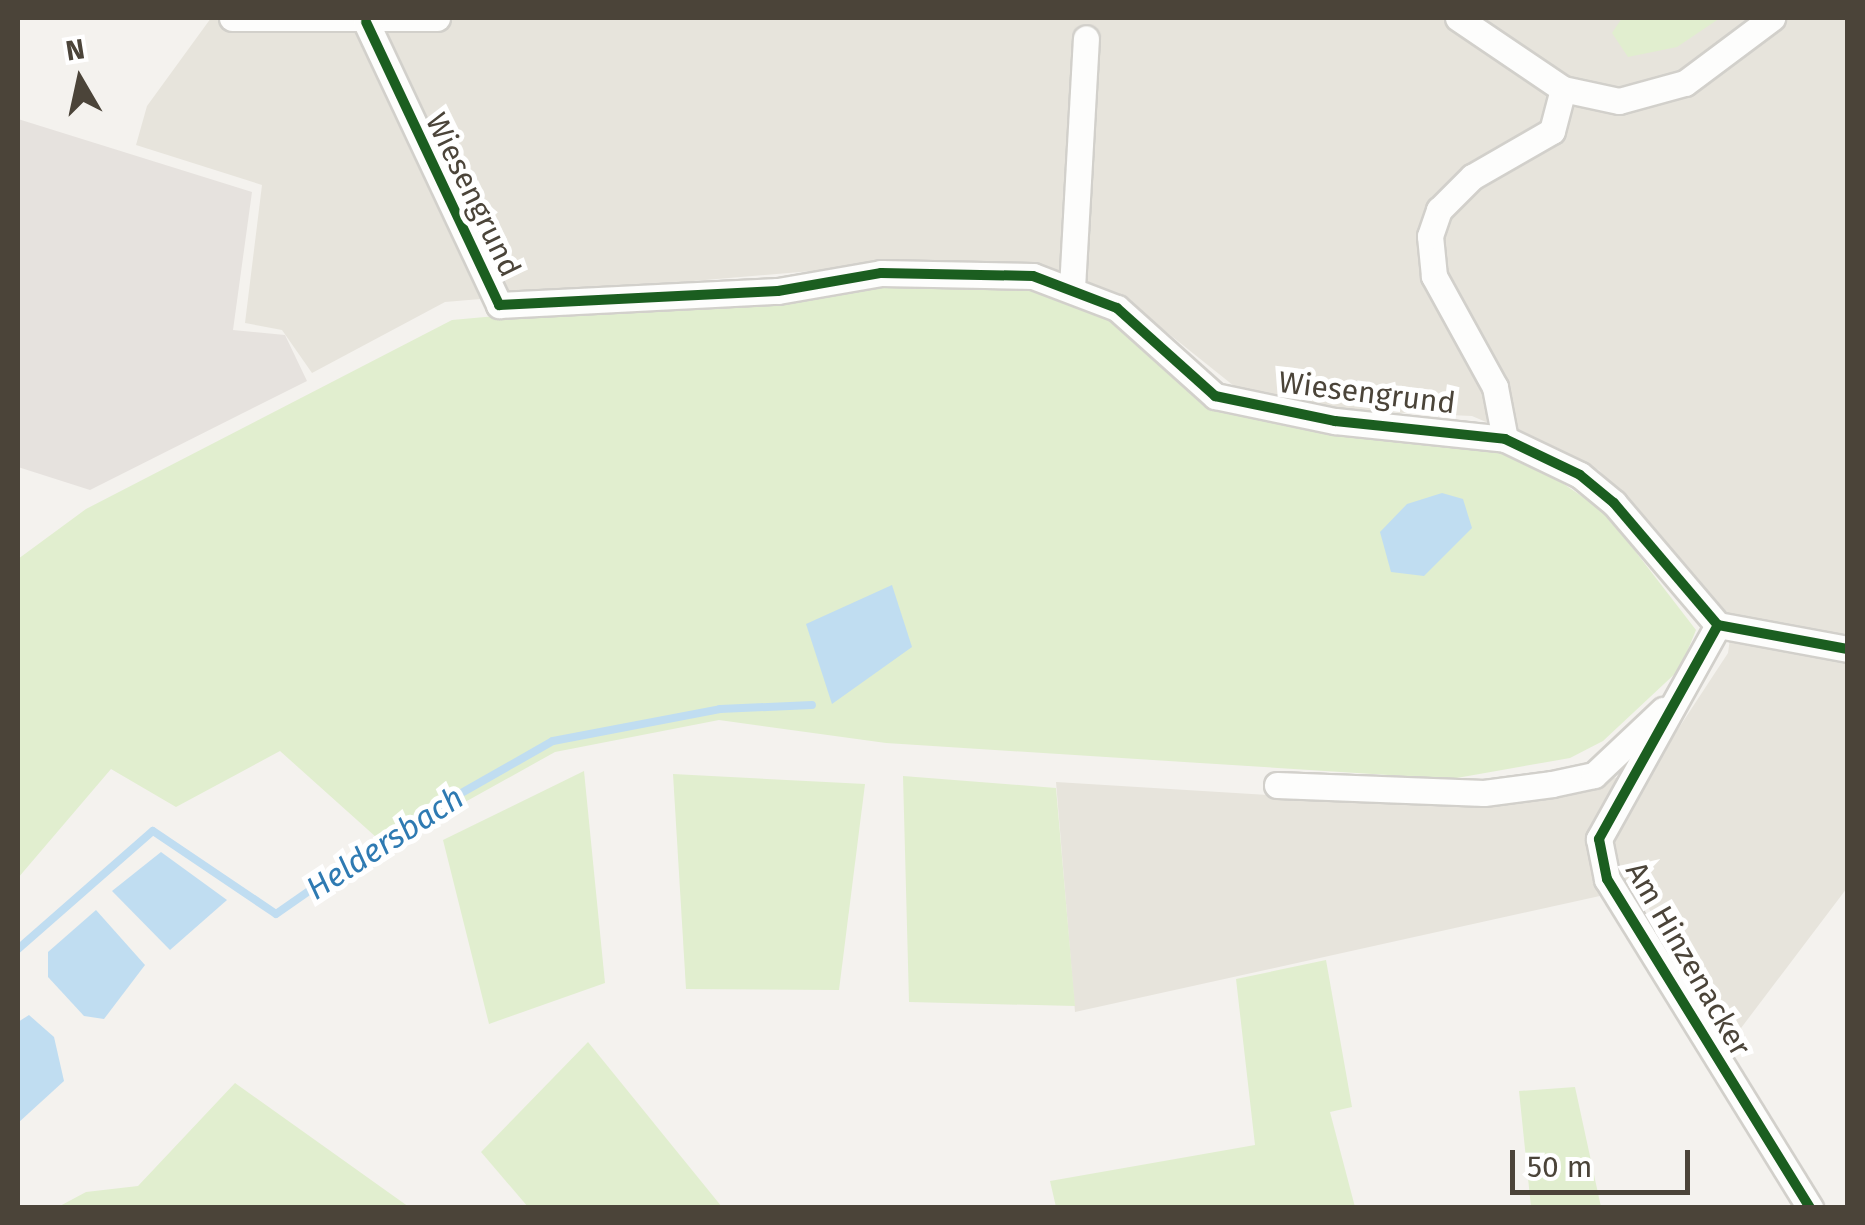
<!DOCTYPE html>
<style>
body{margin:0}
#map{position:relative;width:1865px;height:1225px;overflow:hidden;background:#f4f2ee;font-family:"Fira Sans",sans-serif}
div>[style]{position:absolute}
.residential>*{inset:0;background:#e7e4dc}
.industrial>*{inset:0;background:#e6e2de}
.green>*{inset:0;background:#e1eecf}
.water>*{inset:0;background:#c0ddf1}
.stream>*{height:8px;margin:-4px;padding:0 4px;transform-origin:4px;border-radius:4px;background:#c0ddf1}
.roads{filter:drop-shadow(2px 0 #d2d0cb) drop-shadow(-2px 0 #d2d0cb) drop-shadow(0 2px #d2d0cb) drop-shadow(0 -2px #d2d0cb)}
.minor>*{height:25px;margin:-12.5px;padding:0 12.5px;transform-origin:12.5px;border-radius:12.5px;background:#fdfdfc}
.cycleway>*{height:10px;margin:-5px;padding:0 5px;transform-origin:5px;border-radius:5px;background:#1b5e20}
span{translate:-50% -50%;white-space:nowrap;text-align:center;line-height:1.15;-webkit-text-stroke:10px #fff;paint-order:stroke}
.street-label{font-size:30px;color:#4b4439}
.water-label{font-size:32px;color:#2e7ab2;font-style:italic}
.frame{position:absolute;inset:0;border:20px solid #4b4439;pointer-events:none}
.north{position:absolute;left:30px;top:30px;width:100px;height:100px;-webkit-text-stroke:8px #fff;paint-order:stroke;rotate:351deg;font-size:28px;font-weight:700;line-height:40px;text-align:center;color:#4b4439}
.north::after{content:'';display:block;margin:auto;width:35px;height:45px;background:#4b4439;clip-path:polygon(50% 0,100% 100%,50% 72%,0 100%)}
.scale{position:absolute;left:1510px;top:1150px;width:180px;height:45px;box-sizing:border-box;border:5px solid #4b4439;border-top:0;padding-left:12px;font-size:30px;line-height:35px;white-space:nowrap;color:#4b4439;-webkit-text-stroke:8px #fff;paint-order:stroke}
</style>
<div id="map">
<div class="residential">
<i style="clip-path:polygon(211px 18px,1847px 18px,1847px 888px,1732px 1040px,1636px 888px,1075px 1012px,1056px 782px,1467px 807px,1576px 789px,1643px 770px,1667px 746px,1728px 653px,1733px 617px,1688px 580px,1599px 470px,1472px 416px,1339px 410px,1234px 386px,1129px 302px,1035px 266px,895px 264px,445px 302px,312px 373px,282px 330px,245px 323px,262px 185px,136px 145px,147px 106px)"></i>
</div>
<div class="industrial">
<i style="clip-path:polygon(18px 119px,252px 192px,233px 330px,285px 335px,307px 381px,90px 490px,18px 467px)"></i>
</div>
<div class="green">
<i style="clip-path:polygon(1622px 18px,1720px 18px,1677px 47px,1628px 57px,1612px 33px)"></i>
<i style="clip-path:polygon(882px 281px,1032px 286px,1112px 316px,1209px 405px,1467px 440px,1524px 457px,1605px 512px,1696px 630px,1680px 669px,1603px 741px,1570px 758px,1451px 779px,886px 743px,719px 720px,555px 752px,386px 846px,280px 751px,176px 807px,111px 769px,18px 878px,18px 559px,86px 509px,452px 320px)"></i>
<i style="clip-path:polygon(584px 771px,605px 983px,489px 1024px,443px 840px)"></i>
<i style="clip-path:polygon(673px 774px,865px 784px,839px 990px,686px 989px)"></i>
<i style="clip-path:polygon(903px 776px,1056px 788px,1075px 1006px,909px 1002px)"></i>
<i style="clip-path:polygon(1326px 960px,1352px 1107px,1330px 1112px,1355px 1207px,1056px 1207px,1050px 1181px,1255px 1145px,1236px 979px)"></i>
<i style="clip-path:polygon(588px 1042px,722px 1207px,528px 1207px,481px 1152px)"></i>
<i style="clip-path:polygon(235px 1083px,409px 1207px,58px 1207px,86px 1192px,138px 1186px)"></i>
<i style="clip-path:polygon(1575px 1087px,1601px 1207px,1531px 1207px,1519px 1091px)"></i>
</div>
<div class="water">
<i style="clip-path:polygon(1442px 493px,1463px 499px,1472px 528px,1424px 576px,1391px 572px,1380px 532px,1407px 504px)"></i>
<i style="clip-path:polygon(892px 585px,912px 647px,832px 704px,806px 624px)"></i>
<i style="clip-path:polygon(161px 852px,227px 900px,170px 950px,112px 891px)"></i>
<i style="clip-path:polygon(96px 910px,145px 965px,104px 1019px,84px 1016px,48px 977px,48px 952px)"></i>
<i style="clip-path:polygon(29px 1015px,54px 1037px,64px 1081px,18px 1123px,18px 1022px)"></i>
</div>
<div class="stream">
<i style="left:18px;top:949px;width:179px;rotate:-41.2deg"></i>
<i style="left:153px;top:831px;width:148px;rotate:34deg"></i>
<i style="left:276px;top:914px;width:149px;rotate:-34.9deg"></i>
<i style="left:398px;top:829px;width:178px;rotate:-29.6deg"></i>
<i style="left:553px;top:741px;width:170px;rotate:-10.8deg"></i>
<i style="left:720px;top:709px;width:92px;rotate:-2.5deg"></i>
</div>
<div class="roads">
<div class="minor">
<i style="left:232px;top:18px;width:205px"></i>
<i style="left:1458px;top:18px;width:127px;rotate:34.1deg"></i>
<i style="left:1563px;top:89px;width:57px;rotate:12.1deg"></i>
<i style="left:1619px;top:101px;width:68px;rotate:-15.3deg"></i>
<i style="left:1685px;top:83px;width:109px;rotate:-36.8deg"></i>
<i style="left:366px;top:22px;width:313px;rotate:64.8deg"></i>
<i style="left:499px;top:305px;width:279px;rotate:-2.9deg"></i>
<i style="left:778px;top:291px;width:105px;rotate:-9.9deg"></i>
<i style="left:881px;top:273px;width:152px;rotate:1.1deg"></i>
<i style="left:1033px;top:276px;width:90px;rotate:20.9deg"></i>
<i style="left:1117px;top:308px;width:132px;rotate:41.9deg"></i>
<i style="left:1215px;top:396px;width:123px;rotate:11.8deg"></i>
<i style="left:1335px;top:421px;width:171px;rotate:6deg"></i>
<i style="left:1505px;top:439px;width:83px;rotate:25.6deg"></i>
<i style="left:1580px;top:475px;width:44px;rotate:39.5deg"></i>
<i style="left:1614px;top:503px;width:160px;rotate:49.6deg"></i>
<i style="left:1718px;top:625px;width:132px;rotate:10.5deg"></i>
<i style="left:1072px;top:288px;width:250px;rotate:-86.8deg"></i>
<i style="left:1505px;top:439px;width:53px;rotate:-100.9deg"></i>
<i style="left:1495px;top:387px;width:127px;rotate:-118.8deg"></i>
<i style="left:1434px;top:276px;width:40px;rotate:-95.7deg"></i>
<i style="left:1430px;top:236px;width:28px;rotate:-71deg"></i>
<i style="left:1439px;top:210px;width:47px;rotate:-45deg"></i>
<i style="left:1472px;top:177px;width:92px;rotate:-29.9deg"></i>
<i style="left:1552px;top:131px;width:43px;rotate:-75.3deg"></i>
<i style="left:1718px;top:625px;width:245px;rotate:119.1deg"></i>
<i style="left:1599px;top:839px;width:41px;rotate:78.7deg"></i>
<i style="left:1607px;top:879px;width:387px;rotate:58.3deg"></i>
<i style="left:1277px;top:785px;width:207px;rotate:2.2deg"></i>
<i style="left:1484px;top:793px;width:69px;rotate:-7.5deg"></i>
<i style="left:1552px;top:784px;width:43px;rotate:-12.1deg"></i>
<i style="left:1594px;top:775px;width:95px;rotate:-43.3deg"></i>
</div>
</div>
<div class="cycleway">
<i style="left:366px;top:22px;width:313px;rotate:64.8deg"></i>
<i style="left:499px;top:305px;width:279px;rotate:-2.9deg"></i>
<i style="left:778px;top:291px;width:105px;rotate:-9.9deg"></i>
<i style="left:881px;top:273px;width:152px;rotate:1.1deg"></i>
<i style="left:1033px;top:276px;width:90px;rotate:20.9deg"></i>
<i style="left:1117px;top:308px;width:132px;rotate:41.9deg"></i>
<i style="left:1215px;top:396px;width:123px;rotate:11.8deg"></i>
<i style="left:1335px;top:421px;width:171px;rotate:6deg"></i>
<i style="left:1505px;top:439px;width:83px;rotate:25.6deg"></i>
<i style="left:1580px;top:475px;width:44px;rotate:39.5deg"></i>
<i style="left:1614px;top:503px;width:160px;rotate:49.6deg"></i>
<i style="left:1718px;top:625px;width:132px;rotate:10.5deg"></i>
<i style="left:1718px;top:625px;width:245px;rotate:119.1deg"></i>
<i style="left:1599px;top:839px;width:41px;rotate:78.7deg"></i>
<i style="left:1607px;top:879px;width:387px;rotate:58.3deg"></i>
</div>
<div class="street-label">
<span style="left:473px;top:195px;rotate:64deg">Wiesengrund</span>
<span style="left:1367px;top:393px;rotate:7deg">Wiesengrund</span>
<span style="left:1688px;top:959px;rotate:60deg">Am Hinzenacker</span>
</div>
<div class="water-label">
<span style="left:385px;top:843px;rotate:-33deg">Heldersbach</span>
</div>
<div class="frame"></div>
<div class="north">N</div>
<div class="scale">50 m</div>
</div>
